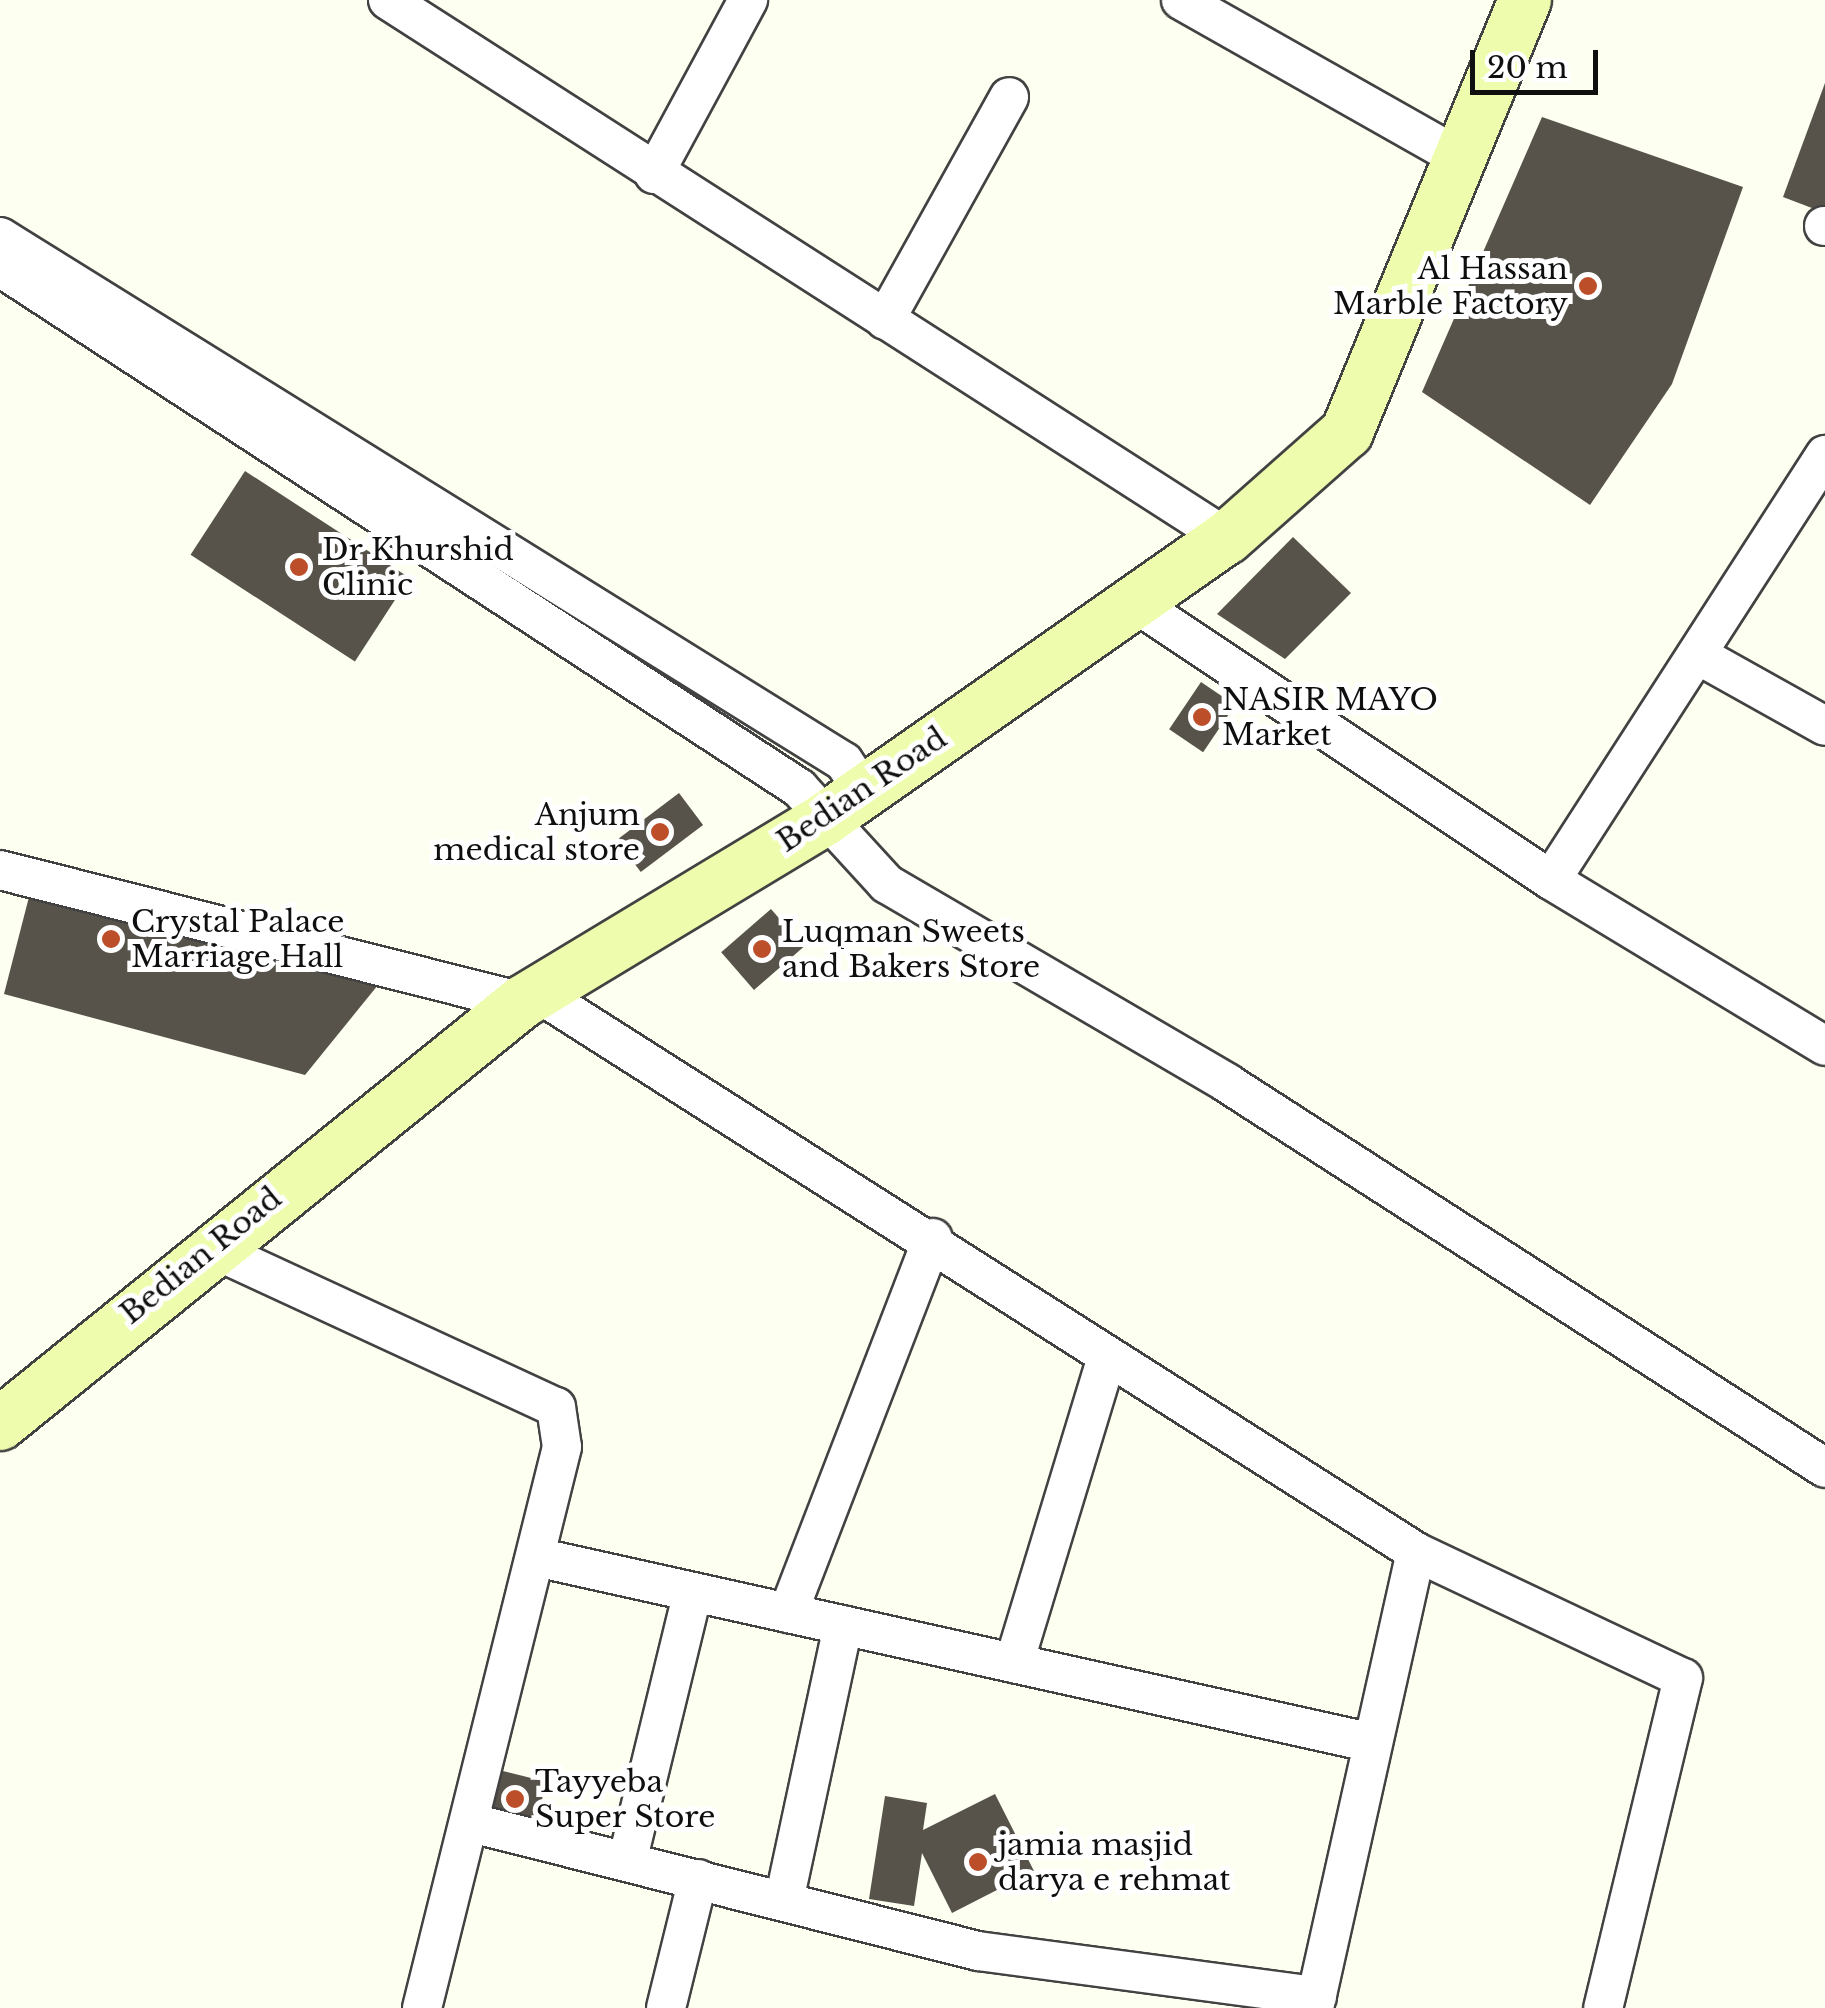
<!DOCTYPE html>
<style>
body{margin:0}
#map{position:relative;width:1825px;height:2008px;overflow:hidden;background:#fdfff0;font-family:"Libre Baskerville",serif}
div>[style]{position:absolute}
.building>*{inset:0;background:#57534b;transform-origin:0 0}
.roads{filter:drop-shadow(2px 0 #424242) drop-shadow(-2px 0 #424242) drop-shadow(0 2px #424242) drop-shadow(0 -2px #424242)}
.street>*{height:38px;margin:-19px;padding:0 19px;transform-origin:19px;border-radius:19px;background:#fff}
.secondary>*{height:52px;margin:-26px;padding:0 26px;transform-origin:26px;border-radius:26px;background:#eefdad}
.dots>*{width:28px;height:28px;translate:-50% -50%;box-sizing:border-box;border:5px solid #fff;border-radius:50%}
span{translate:-50% -50%;white-space:nowrap;text-align:center;line-height:1.15;-webkit-text-stroke:10px #fff;paint-order:stroke}
.poi-label{font-size:30px;color:#0f0f0f}
.right{translate:-100% -50%;text-align:right}
.left{translate:0 -50%;text-align:left}
.street-label{font-size:30px;color:#0f0f0f}
.scale{position:absolute;left:1470px;top:50px;width:128px;height:45px;box-sizing:border-box;border:5px solid #0f0f0f;border-top:0;padding-left:12px;font-size:30px;line-height:35px;white-space:nowrap;color:#0f0f0f;-webkit-text-stroke:8px #fff;paint-order:stroke}
</style>
<div id="map">
<div class="building">
<i style="clip-path:polygon(1825px 83px,1825px 213px,1783px 197px)"></i>
<i style="clip-path:polygon(1542px 117px,1743px 187px,1672px 384px,1590px 505px,1422px 392px)"></i>
<i style="left:245px;top:471px;width:196px;height:100px;rotate:33deg"></i>
<i style="clip-path:polygon(1293px 537px,1351px 593px,1285px 659px,1217px 614px)"></i>
<i style="left:1201px;top:682px;width:41px;height:57px;rotate:34deg"></i>
<i style="left:679px;top:793px;width:40px;height:78px;rotate:53deg"></i>
<i style="clip-path:polygon(30px 893px,378px 985px,305px 1075px,4px 994px)"></i>
<i style="left:771px;top:909px;width:50px;height:66px;rotate:49deg"></i>
<i style="left:495px;top:1769px;width:53px;height:48px;rotate:14deg"></i>
<i style="clip-path:polygon(995px 1794px,1034px 1871px,952px 1913px,922px 1853px,914px 1906px,869px 1899px,885px 1796px,927px 1803px,923px 1830px)"></i>
</div>
<div class="roads">
<div class="street">
<i style="left:388px;top:0;width:997px;rotate:32.67deg"></i>
<i style="left:1181px;top:0;width:327px;rotate:29.5deg"></i>
<i style="left:654px;top:174px;width:198px;rotate:-61.6deg"></i>
<i style="left:1824px;top:226px;width:1px"></i>
<i style="left:0;top:237px;width:994px;rotate:31.88deg"></i>
<i style="left:844px;top:762px;width:36px;rotate:56deg"></i>
<i style="left:0;top:267px;width:954px;rotate:33.11deg"></i>
<i style="left:799px;top:788px;width:130px;rotate:47.5deg"></i>
<i style="left:887px;top:884px;width:394px;rotate:30.3deg"></i>
<i style="left:1227px;top:1083px;width:711px;rotate:32.77deg"></i>
<i style="left:885px;top:320px;width:255px;rotate:-60.9deg"></i>
<i style="left:1132px;top:601px;width:503px;rotate:33.66deg"></i>
<i style="left:1551px;top:880px;width:320px;rotate:31.2deg"></i>
<i style="left:1698px;top:655px;width:145px;rotate:29.2deg"></i>
<i style="left:0;top:870px;width:538px;rotate:14.19deg"></i>
<i style="left:1551px;top:880px;width:506px;rotate:-57.19deg"></i>
<i style="left:538px;top:993px;width:1041px;rotate:32.48deg"></i>
<i style="left:1416px;top:1552px;width:295px;rotate:25.3deg"></i>
<i style="left:1683px;top:1678px;width:340px;rotate:103.6deg"></i>
<i style="left:209px;top:1247px;width:382px;rotate:24.8deg"></i>
<i style="left:556px;top:1407px;width:40px;rotate:81.5deg"></i>
<i style="left:562px;top:1447px;width:578px;rotate:104.01deg"></i>
<i style="left:536px;top:1557px;width:857px;rotate:12.53deg"></i>
<i style="left:788px;top:1613px;width:402px;rotate:-68.9deg"></i>
<i style="left:1014px;top:1663px;width:316px;rotate:-73.1deg"></i>
<i style="left:472px;top:1823px;width:522px;rotate:14.2deg"></i>
<i style="left:978px;top:1951px;width:342px;rotate:7.6deg"></i>
<i style="left:627px;top:1862px;width:278px;rotate:-76.3deg"></i>
<i style="left:784px;top:1901px;width:282px;rotate:-77.9deg"></i>
<i style="left:666px;top:2008px;width:133px;rotate:-76.1deg"></i>
<i style="left:1314px;top:2008px;width:467px;rotate:-77.4deg"></i>
</div>
<div class="secondary">
<i style="left:0;top:1424px;width:671px;rotate:-38.95deg"></i>
<i style="left:522px;top:1002px;width:354px;rotate:-31.1deg"></i>
<i style="left:825px;top:819px;width:490px;rotate:-35deg"></i>
<i style="left:1227px;top:538px;width:160px;rotate:-41.5deg"></i>
<i style="left:1347px;top:432px;width:467px;rotate:-67.6deg"></i>
</div>
</div>
<div class="dots">
<i style="left:1588px;top:286px;background:#bc4e29"></i>
<i style="left:299px;top:567px;background:#bc4e29"></i>
<i style="left:1202px;top:717px;background:#bc4e29"></i>
<i style="left:660px;top:832px;background:#bc4e29"></i>
<i style="left:111px;top:939px;background:#bc4e29"></i>
<i style="left:762px;top:949px;background:#bc4e29"></i>
<i style="left:515px;top:1799px;background:#bc4e29"></i>
<i style="left:978px;top:1862px;background:#bc4e29"></i>
</div>
<div class="poi-label">
<span class="right" style="left:1568px;top:286px">Al Hassan<br>Marble Factory</span>
<span class="left" style="left:322px;top:567px">Dr Khurshid<br>Clinic</span>
<span class="left" style="left:1222px;top:717px">NASIR MAYO<br>Market</span>
<span class="right" style="left:640px;top:832px">Anjum<br>medical store</span>
<span class="left" style="left:131px;top:939px">Crystal Palace<br>Marriage Hall</span>
<span class="left" style="left:782px;top:949px">Luqman Sweets<br>and Bakers Store</span>
<span class="left" style="left:535px;top:1799px">Tayyeba<br>Super Store</span>
<span class="left" style="left:998px;top:1862px">jamia masjid<br>darya e rehmat</span>
</div>
<div class="street-label">
<span style="left:862px;top:790px;rotate:-34deg">Bedian Road</span>
<span style="left:201px;top:1256px;rotate:-39deg">Bedian Road</span>
</div>
<div class="scale">20 m</div>
</div>
